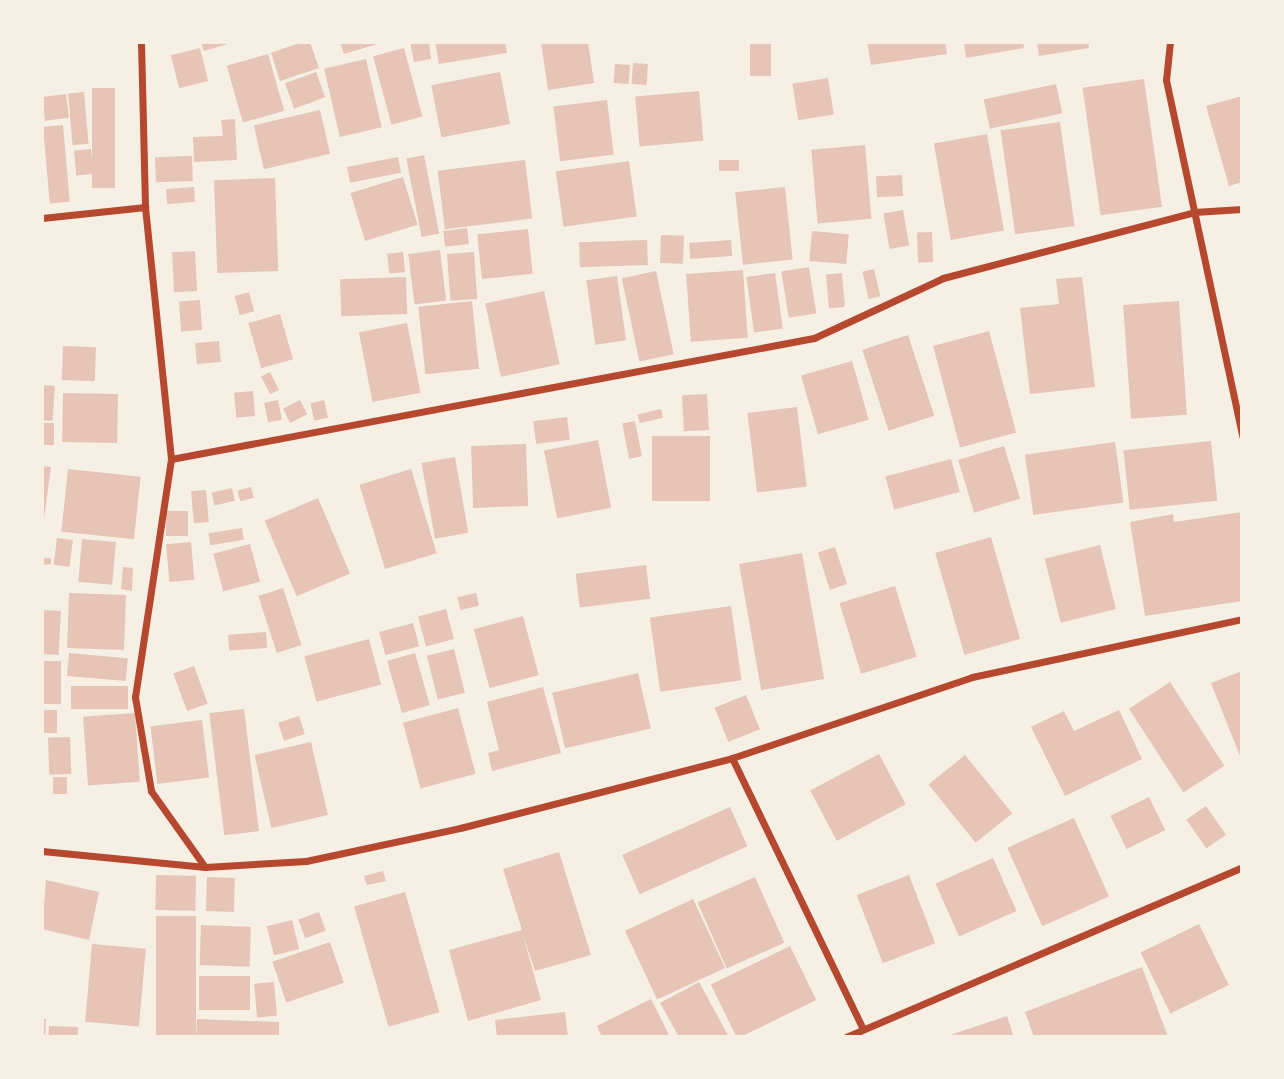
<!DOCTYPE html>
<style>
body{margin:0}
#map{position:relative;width:1284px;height:1079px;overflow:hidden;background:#f6efe4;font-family:"Times New Roman",serif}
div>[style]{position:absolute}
.building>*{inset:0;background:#e6c5b7;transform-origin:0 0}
.minor>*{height:7px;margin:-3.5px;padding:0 3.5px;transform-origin:3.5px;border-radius:3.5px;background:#b5482f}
span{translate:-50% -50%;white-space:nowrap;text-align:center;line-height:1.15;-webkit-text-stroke:5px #f6efe4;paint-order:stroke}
.frame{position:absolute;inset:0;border:44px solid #f6efe4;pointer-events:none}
</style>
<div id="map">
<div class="building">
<i style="clip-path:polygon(201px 42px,231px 42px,231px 43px,204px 51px)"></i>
<i style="clip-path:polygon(302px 42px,310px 42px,319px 68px,280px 81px,271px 53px)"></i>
<i style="clip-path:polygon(340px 42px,381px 42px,381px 43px,344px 54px)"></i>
<i style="clip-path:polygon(410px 42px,429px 42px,431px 59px,414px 62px)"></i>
<i style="clip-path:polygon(435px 42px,505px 42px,507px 53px,439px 64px)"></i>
<i style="clip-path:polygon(541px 42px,588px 42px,594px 83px,548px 90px)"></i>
<i style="left:750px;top:42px;width:21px;height:34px"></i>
<i style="clip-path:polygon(867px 42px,945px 42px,947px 54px,871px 65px)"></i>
<i style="clip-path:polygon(964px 42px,1023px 42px,1024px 48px,966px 58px)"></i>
<i style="clip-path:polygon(1037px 42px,1088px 42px,1089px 48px,1039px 56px)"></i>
<i style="left:200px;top:48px;width:34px;height:30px;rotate:76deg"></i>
<i style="left:404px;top:48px;width:71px;height:32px;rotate:75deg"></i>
<i style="left:268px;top:54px;width:59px;height:43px;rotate:74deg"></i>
<i style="left:366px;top:59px;width:70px;height:43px;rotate:77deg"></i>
<i style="left:633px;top:63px;width:15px;height:21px;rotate:4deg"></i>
<i style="left:615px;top:64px;width:15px;height:19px;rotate:4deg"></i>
<i style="left:316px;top:72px;width:27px;height:33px;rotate:70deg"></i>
<i style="left:500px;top:72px;width:53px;height:70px;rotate:79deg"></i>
<i style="left:828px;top:78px;width:37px;height:36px;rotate:81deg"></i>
<i style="left:1144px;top:79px;width:129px;height:62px;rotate:82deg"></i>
<i style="left:1056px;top:84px;width:30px;height:74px;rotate:78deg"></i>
<i style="left:92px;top:88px;width:23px;height:100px"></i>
<i style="left:699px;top:91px;width:50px;height:64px;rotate:85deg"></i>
<i style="left:84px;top:92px;width:52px;height:16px;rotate:85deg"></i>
<i style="left:66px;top:94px;width:24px;height:24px;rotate:83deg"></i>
<i style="clip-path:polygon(1242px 96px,1242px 182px,1229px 186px,1206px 106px)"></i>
<i style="left:607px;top:100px;width:55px;height:54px;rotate:83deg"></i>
<i style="left:320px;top:110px;width:45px;height:68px;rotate:77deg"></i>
<i style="clip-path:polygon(235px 119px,237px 160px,194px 162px,193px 137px,223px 136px,221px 120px)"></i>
<i style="left:1060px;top:122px;width:105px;height:60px;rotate:82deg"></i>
<i style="left:63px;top:125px;width:77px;height:20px;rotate:85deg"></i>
<i style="left:987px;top:134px;width:98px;height:54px;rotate:80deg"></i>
<i style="left:865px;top:145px;width:74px;height:54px;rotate:85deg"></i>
<i style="left:91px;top:149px;width:25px;height:17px;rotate:85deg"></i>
<i style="left:424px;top:155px;width:80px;height:18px;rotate:79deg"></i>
<i style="left:192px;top:156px;width:25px;height:37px;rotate:88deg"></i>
<i style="left:398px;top:157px;width:16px;height:52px;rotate:79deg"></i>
<i style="left:525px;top:160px;width:59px;height:88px;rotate:83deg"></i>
<i style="left:719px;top:160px;width:20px;height:11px"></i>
<i style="left:629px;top:161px;width:56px;height:74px;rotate:82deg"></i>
<i style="left:902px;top:175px;width:21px;height:26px;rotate:87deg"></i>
<i style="left:403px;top:177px;width:50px;height:55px;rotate:73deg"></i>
<i style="left:275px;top:178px;width:93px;height:61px;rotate:88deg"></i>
<i style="left:194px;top:187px;width:15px;height:28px;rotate:86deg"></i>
<i style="left:785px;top:187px;width:73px;height:50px;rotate:84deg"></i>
<i style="left:903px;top:210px;width:36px;height:20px;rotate:80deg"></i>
<i style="left:467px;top:228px;width:16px;height:24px;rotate:83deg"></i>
<i style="left:528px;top:229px;width:45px;height:51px;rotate:84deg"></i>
<i style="left:812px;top:231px;width:37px;height:30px;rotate:5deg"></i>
<i style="left:932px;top:232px;width:30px;height:15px;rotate:88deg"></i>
<i style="left:661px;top:235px;width:23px;height:28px;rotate:2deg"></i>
<i style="left:647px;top:240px;width:25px;height:68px;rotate:88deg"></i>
<i style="left:731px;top:240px;width:16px;height:42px;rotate:86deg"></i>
<i style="left:440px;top:250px;width:51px;height:32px;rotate:83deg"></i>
<i style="left:195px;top:251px;width:40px;height:23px;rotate:87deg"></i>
<i style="left:403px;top:252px;width:20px;height:16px;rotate:84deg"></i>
<i style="left:474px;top:252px;width:47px;height:27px;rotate:86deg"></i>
<i style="left:809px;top:267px;width:47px;height:28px;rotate:81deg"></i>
<i style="left:874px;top:269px;width:28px;height:12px;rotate:77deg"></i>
<i style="left:743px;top:270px;width:68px;height:57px;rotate:86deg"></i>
<i style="left:656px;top:271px;width:85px;height:35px;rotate:78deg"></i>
<i style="left:775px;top:273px;width:56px;height:29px;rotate:82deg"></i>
<i style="left:842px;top:273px;width:34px;height:16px;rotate:85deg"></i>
<i style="left:617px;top:276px;width:65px;height:31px;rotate:82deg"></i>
<i style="left:406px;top:277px;width:37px;height:66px;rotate:88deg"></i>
<i style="clip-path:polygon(1082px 277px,1095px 387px,1030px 394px,1020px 308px,1059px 304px,1056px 279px)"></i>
<i style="left:544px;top:291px;width:75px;height:60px;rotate:78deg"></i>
<i style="left:249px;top:292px;width:20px;height:15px;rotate:75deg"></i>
<i style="left:200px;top:300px;width:30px;height:21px;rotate:86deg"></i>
<i style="left:472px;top:301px;width:68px;height:54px;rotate:84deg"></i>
<i style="left:1179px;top:301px;width:114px;height:56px;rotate:86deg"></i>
<i style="left:280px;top:314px;width:47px;height:33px;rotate:74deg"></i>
<i style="left:407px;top:323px;width:71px;height:49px;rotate:79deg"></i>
<i style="left:989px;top:331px;width:105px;height:58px;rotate:75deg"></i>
<i style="left:908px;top:335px;width:85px;height:48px;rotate:72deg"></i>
<i style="left:219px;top:341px;width:21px;height:24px;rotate:85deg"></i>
<i style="left:63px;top:346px;width:33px;height:34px;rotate:2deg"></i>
<i style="left:852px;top:361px;width:61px;height:53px;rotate:74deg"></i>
<i style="left:270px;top:372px;width:20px;height:10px;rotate:63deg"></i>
<i style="left:42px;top:385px;width:13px;height:35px;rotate:4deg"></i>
<i style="left:253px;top:391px;width:25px;height:19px;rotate:85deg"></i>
<i style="left:63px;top:393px;width:55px;height:49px;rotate:1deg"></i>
<i style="left:707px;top:394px;width:36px;height:25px;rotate:87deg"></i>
<i style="left:278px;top:400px;width:20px;height:14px;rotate:79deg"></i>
<i style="left:300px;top:400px;width:16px;height:19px;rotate:63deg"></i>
<i style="left:324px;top:400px;width:18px;height:14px;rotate:77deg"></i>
<i style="left:797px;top:407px;width:80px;height:50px;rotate:83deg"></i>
<i style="left:661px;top:409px;width:9px;height:24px;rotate:77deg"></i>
<i style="left:567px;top:417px;width:23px;height:34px;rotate:83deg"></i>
<i style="left:635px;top:421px;width:36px;height:13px;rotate:79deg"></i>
<i style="left:42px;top:423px;width:12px;height:22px"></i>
<i style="left:652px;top:436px;width:58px;height:65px"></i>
<i style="left:598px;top:440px;width:69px;height:55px;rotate:79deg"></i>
<i style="left:1211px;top:441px;width:60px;height:88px;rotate:84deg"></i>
<i style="left:1115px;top:442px;width:61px;height:91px;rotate:82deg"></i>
<i style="left:526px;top:444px;width:62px;height:55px;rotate:88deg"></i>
<i style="left:1004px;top:446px;width:55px;height:48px;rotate:73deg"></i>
<i style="left:455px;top:457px;width:77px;height:34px;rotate:80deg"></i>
<i style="left:951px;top:459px;width:34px;height:68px;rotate:75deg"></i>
<i style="clip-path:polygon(42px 466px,51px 467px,44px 519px,42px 518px)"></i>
<i style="left:68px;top:469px;width:73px;height:63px;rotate:6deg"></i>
<i style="left:411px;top:469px;width:88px;height:54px;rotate:73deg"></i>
<i style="left:251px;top:487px;width:11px;height:14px;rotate:75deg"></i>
<i style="left:232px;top:488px;width:13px;height:21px;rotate:77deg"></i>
<i style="left:206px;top:490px;width:32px;height:15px;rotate:85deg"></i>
<i style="left:318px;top:498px;width:82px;height:58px;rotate:67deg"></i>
<i style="left:188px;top:511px;width:25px;height:22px;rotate:90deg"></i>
<i style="clip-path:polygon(1242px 512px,1242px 601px,1145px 616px,1130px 522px,1173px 514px,1174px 522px)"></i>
<i style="left:242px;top:528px;width:12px;height:34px;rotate:81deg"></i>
<i style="left:991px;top:537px;width:106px;height:58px;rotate:74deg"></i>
<i style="left:57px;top:538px;width:16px;height:27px;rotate:7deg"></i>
<i style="left:82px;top:539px;width:34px;height:43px;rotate:5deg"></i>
<i style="left:191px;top:542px;width:38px;height:25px;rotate:85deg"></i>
<i style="left:250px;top:544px;width:39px;height:38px;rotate:75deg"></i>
<i style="left:1100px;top:545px;width:66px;height:57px;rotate:76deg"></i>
<i style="left:835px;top:547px;width:39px;height:18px;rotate:72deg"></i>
<i style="left:802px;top:553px;width:128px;height:64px;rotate:80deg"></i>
<i style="clip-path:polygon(42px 558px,51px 558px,51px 564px,42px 565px)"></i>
<i style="left:646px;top:565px;width:34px;height:71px;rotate:83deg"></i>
<i style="clip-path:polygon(123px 567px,133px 568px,132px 591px,121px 589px)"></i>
<i style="left:895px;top:586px;width:74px;height:58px;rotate:73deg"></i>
<i style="left:283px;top:588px;width:60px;height:26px;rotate:72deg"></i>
<i style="left:69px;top:593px;width:57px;height:55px;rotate:2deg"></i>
<i style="left:476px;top:593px;width:13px;height:19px;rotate:77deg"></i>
<i style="left:731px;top:606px;width:75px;height:82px;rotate:82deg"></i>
<i style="left:446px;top:609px;width:31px;height:29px;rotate:75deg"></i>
<i style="left:42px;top:610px;width:19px;height:44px;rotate:3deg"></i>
<i style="left:523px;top:616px;width:61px;height:51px;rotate:75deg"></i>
<i style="left:413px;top:623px;width:24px;height:35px;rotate:75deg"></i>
<i style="left:266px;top:632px;width:16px;height:38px;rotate:86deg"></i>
<i style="left:369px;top:639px;width:47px;height:67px;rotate:75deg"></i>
<i style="left:454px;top:649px;width:45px;height:28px;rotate:76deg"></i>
<i style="left:69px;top:653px;width:59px;height:23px;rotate:5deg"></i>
<i style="left:415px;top:653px;width:54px;height:29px;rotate:74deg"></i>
<i style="left:42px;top:661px;width:19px;height:43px"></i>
<i style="left:194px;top:666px;width:40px;height:22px;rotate:70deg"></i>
<i style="clip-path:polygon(1242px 671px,1242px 761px,1211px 683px)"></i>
<i style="left:638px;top:673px;width:57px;height:88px;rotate:77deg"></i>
<i style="left:1170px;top:682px;width:100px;height:49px;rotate:57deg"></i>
<i style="left:71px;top:686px;width:57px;height:23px"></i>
<i style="clip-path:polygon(543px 687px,561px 753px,492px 771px,488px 753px,499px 750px,487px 702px)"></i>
<i style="left:746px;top:695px;width:37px;height:34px;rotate:68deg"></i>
<i style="left:458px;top:708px;width:68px;height:57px;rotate:75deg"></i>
<i style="left:244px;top:709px;width:123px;height:35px;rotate:83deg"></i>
<i style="left:42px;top:710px;width:15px;height:23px"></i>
<i style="clip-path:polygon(1119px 710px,1142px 759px,1065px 796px,1031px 727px,1064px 711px,1074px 731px)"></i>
<i style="left:135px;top:713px;width:69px;height:52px;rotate:86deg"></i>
<i style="left:299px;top:716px;width:19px;height:22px;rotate:72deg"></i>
<i style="left:202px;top:720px;width:58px;height:52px;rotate:83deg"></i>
<i style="left:70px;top:737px;width:37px;height:22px;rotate:88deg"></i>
<i style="left:311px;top:742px;width:75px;height:58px;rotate:77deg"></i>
<i style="left:879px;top:754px;width:57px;height:78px;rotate:62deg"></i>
<i style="left:965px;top:755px;width:75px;height:47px;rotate:51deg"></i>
<i style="left:53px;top:777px;width:14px;height:17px"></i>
<i style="left:1149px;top:797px;width:37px;height:43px;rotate:64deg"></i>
<i style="left:1206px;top:806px;width:35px;height:24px;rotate:55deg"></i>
<i style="left:730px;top:807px;width:43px;height:118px;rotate:66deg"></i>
<i style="left:1074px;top:818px;width:86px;height:73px;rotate:66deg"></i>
<i style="clip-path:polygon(559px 852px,591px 955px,535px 971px,523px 935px,541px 1000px,468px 1021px,449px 950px,522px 930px,503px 869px)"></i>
<i style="left:993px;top:858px;width:58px;height:63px;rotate:66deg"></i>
<i style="clip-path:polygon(383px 871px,386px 881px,367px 885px,364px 876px)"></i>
<i style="left:156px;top:875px;width:40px;height:35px;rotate:1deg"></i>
<i style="left:909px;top:875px;width:73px;height:56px;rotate:69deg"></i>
<i style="left:207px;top:877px;width:28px;height:34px;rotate:2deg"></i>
<i style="left:755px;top:877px;width:72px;height:63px;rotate:66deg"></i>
<i style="clip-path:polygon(46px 880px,99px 892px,89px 940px,42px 929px)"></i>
<i style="left:405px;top:892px;width:125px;height:53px;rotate:74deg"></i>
<i style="left:693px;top:899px;width:76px;height:75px;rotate:65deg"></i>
<i style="left:319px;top:912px;width:20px;height:22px;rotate:70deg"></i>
<i style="left:156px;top:916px;width:40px;height:119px"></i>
<i style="left:292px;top:920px;width:30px;height:26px;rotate:76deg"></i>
<i style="left:1199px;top:924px;width:68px;height:65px;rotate:64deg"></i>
<i style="left:201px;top:925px;width:50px;height:40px;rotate:2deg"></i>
<i style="left:330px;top:942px;width:43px;height:61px;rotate:71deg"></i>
<i style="left:92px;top:944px;width:54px;height:78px;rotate:5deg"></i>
<i style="left:790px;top:946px;width:60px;height:88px;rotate:64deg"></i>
<i style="clip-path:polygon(1142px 967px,1168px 1037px,1034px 1037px,1025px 1012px)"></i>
<i style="left:199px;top:976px;width:51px;height:34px"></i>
<i style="left:274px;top:982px;width:34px;height:20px;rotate:85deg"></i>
<i style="clip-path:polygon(699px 982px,729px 1037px,679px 1037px,660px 1003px)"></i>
<i style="clip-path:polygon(651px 999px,670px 1037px,602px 1037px,597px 1026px)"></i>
<i style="clip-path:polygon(565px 1012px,568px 1037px,497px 1037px,495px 1020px)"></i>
<i style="clip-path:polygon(1007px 1016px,1014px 1037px,944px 1037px)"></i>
<i style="clip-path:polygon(42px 1019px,46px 1019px,45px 1037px,42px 1037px)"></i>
<i style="clip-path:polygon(197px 1019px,279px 1022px,279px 1037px,196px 1037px)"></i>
<i style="left:49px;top:1026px;width:29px;height:11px;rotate:2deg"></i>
</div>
<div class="minor">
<i style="left:141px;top:42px;width:165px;rotate:88.6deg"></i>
<i style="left:145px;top:207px;width:253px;rotate:84.1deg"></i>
<i style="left:171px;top:459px;width:654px;rotate:-10.66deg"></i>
<i style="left:814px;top:338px;width:142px;rotate:-24.9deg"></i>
<i style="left:943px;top:278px;width:260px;rotate:-14.7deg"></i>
<i style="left:1194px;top:212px;width:48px;rotate:-3.6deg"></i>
<i style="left:1170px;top:42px;width:38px;rotate:96deg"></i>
<i style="left:1166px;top:80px;width:364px;rotate:77.9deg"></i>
<i style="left:42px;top:218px;width:104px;rotate:-6.1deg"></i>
<i style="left:171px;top:459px;width:241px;rotate:98.6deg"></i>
<i style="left:135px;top:697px;width:95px;rotate:80.3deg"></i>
<i style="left:151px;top:791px;width:93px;rotate:54.6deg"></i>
<i style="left:732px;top:758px;width:301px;rotate:64.2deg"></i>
<i style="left:42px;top:851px;width:164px;rotate:5.6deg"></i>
<i style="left:205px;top:867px;width:101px;rotate:-3.4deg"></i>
<i style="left:306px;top:861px;width:157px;rotate:-12.1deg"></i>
<i style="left:460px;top:828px;width:281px;rotate:-14.4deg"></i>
<i style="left:732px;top:758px;width:253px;rotate:-18.6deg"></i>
<i style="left:972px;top:677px;width:276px;rotate:-12.1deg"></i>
<i style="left:846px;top:1037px;width:431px;rotate:-23.2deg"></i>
</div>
<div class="frame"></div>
</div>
